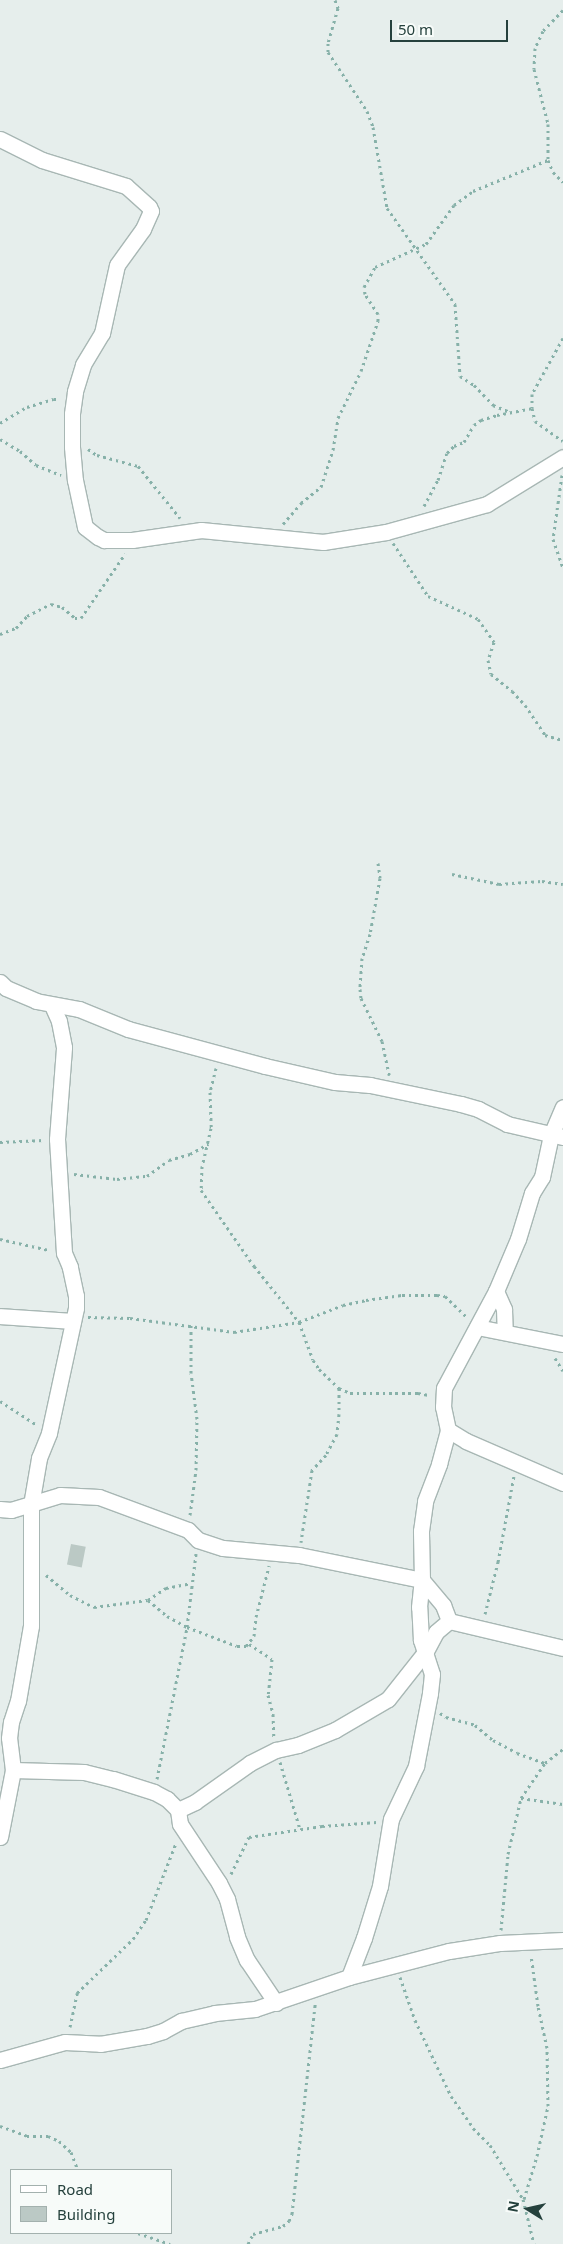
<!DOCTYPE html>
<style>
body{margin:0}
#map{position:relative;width:563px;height:2244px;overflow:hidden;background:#e6eeec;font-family:"Noto Sans",sans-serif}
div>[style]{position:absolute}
.building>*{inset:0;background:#bbc9c5;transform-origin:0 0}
.path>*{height:3px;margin-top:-1.5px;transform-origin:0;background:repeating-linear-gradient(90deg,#87b1a9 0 2.5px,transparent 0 6.5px)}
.roads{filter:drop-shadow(1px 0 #a8b7b4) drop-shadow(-1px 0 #a8b7b4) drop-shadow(0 1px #a8b7b4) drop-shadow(0 -1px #a8b7b4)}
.minor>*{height:15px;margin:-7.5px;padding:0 7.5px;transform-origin:7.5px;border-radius:7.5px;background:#fff}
span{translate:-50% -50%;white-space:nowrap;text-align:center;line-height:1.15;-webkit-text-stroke:4.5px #f7fbf9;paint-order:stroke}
.legend{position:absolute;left:10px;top:2169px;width:162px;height:65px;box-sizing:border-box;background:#f7fbf9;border:1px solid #a3b1ae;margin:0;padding:6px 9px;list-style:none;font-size:15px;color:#25413d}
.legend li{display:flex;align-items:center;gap:10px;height:25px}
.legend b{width:25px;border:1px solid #a3b1ae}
.north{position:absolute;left:503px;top:2184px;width:50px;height:50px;-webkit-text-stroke:4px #f7fbf9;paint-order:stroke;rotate:280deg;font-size:14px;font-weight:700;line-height:20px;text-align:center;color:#25413d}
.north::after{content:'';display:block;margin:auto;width:18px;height:22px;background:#25413d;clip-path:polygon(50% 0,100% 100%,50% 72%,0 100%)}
.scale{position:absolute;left:390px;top:20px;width:118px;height:22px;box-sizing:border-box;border:2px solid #25413d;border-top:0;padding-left:6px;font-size:15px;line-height:18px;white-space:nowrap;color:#25413d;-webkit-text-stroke:4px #f7fbf9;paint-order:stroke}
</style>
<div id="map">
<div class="building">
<i style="left:71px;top:1544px;width:15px;height:21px;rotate:11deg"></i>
</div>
<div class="path">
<i style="left:335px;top:0;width:9px;rotate:69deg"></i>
<i style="left:338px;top:8px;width:36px;rotate:106deg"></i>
<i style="left:328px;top:43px;width:9px;rotate:90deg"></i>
<i style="left:328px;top:52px;width:71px;rotate:56.5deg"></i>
<i style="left:367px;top:111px;width:17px;rotate:69deg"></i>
<i style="left:373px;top:127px;width:82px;rotate:80.2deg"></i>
<i style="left:387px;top:208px;width:118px;rotate:54.7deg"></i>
<i style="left:455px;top:304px;width:72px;rotate:86deg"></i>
<i style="left:460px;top:376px;width:17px;rotate:33deg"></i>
<i style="left:474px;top:385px;width:28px;rotate:46deg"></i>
<i style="left:493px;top:405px;width:18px;rotate:22deg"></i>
<i style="left:563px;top:10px;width:29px;rotate:134deg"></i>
<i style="left:543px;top:31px;width:19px;rotate:115deg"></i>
<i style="left:535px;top:48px;width:21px;rotate:93deg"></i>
<i style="left:534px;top:69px;width:57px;rotate:75.7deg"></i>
<i style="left:548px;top:124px;width:36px;rotate:90deg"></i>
<i style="left:548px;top:160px;width:13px;rotate:67deg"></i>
<i style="left:553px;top:172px;width:14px;rotate:45deg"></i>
<i style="left:563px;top:338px;width:64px;rotate:119deg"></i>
<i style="left:532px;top:394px;width:14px;rotate:90deg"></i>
<i style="left:532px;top:408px;width:13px;rotate:77deg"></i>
<i style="left:535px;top:421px;width:34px;rotate:36deg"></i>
<i style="left:0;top:423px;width:31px;rotate:-31deg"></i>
<i style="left:27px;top:407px;width:28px;rotate:-17deg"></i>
<i style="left:54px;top:399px;width:5px"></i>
<i style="left:0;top:439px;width:23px;rotate:31deg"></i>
<i style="left:20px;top:451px;width:21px;rotate:41deg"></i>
<i style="left:36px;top:465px;width:27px;rotate:22deg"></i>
<i style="left:88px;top:449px;width:11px;rotate:34deg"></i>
<i style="left:97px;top:455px;width:42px;rotate:15deg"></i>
<i style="left:138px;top:466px;width:67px;rotate:51.1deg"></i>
<i style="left:562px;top:475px;width:65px;rotate:98deg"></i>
<i style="left:553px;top:539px;width:31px;rotate:71deg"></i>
<i style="left:424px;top:506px;width:30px;rotate:-62deg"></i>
<i style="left:438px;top:480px;width:28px;rotate:-72deg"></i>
<i style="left:447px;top:453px;width:10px;rotate:-45deg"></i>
<i style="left:454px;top:446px;width:11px;rotate:-22deg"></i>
<i style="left:464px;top:442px;width:20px;rotate:-60deg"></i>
<i style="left:474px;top:425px;width:9px;rotate:-36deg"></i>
<i style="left:481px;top:420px;width:17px;rotate:-17deg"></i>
<i style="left:497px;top:415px;width:36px;rotate:-11deg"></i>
<i style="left:283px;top:524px;width:28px;rotate:-49deg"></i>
<i style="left:301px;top:503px;width:26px;rotate:-39deg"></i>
<i style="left:321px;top:487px;width:39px;rotate:-72deg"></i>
<i style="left:333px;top:450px;width:32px;rotate:-81deg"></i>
<i style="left:338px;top:418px;width:52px;rotate:-63.9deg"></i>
<i style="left:361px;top:371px;width:53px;rotate:-71.2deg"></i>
<i style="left:378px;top:321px;width:7px;rotate:-90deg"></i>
<i style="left:378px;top:314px;width:24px;rotate:-123deg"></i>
<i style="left:365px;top:294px;width:7px;rotate:-98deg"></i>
<i style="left:364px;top:287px;width:23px;rotate:-61deg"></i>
<i style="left:375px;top:267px;width:56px;rotate:-24.3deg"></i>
<i style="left:426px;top:244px;width:48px;rotate:-54.3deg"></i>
<i style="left:454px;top:205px;width:24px;rotate:-36deg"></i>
<i style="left:473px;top:191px;width:81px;rotate:-22.5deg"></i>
<i style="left:393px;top:543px;width:64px;rotate:56.6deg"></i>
<i style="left:428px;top:596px;width:55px;rotate:24.7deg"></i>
<i style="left:478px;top:619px;width:28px;rotate:55deg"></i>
<i style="left:494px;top:642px;width:19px;rotate:108deg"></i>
<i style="left:488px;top:660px;width:14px;rotate:78deg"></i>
<i style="left:491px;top:674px;width:27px;rotate:39deg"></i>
<i style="left:512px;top:691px;width:19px;rotate:47deg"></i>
<i style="left:525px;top:705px;width:36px;rotate:56deg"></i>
<i style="left:545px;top:735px;width:19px;rotate:16deg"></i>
<i style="left:0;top:634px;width:17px;rotate:-21deg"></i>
<i style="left:16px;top:628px;width:16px;rotate:-47deg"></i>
<i style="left:27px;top:616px;width:27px;rotate:-27deg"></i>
<i style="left:51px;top:604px;width:11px;rotate:15deg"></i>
<i style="left:62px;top:607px;width:17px;rotate:40deg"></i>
<i style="left:75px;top:618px;width:6px"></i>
<i style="left:81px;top:618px;width:78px;rotate:-55.5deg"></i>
<i style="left:378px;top:863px;width:15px;rotate:82deg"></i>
<i style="left:380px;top:878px;width:57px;rotate:100.1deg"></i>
<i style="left:370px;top:934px;width:25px;rotate:108deg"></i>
<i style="left:362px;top:958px;width:31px;rotate:94deg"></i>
<i style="left:360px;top:989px;width:9px;rotate:84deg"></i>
<i style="left:361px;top:998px;width:48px;rotate:64deg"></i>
<i style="left:382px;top:1041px;width:35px;rotate:78deg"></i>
<i style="left:452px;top:874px;width:48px;rotate:12deg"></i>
<i style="left:499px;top:884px;width:43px;rotate:-4deg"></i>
<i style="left:542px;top:881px;width:21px;rotate:8deg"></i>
<i style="left:216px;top:1068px;width:25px;rotate:104deg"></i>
<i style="left:210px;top:1092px;width:36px;rotate:88deg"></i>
<i style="left:211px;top:1128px;width:39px;rotate:103deg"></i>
<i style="left:202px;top:1166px;width:24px;rotate:92deg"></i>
<i style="left:201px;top:1190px;width:93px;rotate:55.1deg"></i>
<i style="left:254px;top:1266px;width:72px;rotate:51.2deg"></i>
<i style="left:299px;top:1322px;width:40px;rotate:69.8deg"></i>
<i style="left:313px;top:1360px;width:11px;rotate:56deg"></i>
<i style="left:319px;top:1369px;width:28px;rotate:44deg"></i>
<i style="left:339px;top:1388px;width:26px;rotate:90deg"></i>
<i style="left:339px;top:1414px;width:20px;rotate:96deg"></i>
<i style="left:337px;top:1434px;width:24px;rotate:118deg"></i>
<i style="left:326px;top:1455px;width:21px;rotate:133deg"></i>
<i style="left:312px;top:1470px;width:73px;rotate:98.7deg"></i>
<i style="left:0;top:1142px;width:44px;rotate:-2.6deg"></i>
<i style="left:74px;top:1174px;width:43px;rotate:6.6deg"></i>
<i style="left:117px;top:1179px;width:30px;rotate:-6deg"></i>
<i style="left:147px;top:1176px;width:27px;rotate:-36deg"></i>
<i style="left:169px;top:1160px;width:22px;rotate:-16deg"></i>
<i style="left:190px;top:1154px;width:21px;rotate:-29deg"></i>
<i style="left:0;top:1239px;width:50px;rotate:12.7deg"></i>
<i style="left:88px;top:1317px;width:42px;rotate:1.4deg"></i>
<i style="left:130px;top:1318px;width:105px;rotate:7.7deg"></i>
<i style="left:234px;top:1332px;width:66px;rotate:-8.7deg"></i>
<i style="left:299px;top:1322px;width:47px;rotate:-21.1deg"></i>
<i style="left:343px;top:1305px;width:24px;rotate:-12deg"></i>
<i style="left:366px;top:1300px;width:36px;rotate:-8deg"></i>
<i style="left:402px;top:1295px;width:35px"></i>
<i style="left:437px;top:1295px;width:8px;rotate:7deg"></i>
<i style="left:445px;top:1296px;width:30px;rotate:44deg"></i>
<i style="left:555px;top:1358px;width:15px;rotate:58deg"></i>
<i style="left:339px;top:1388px;width:12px;rotate:24deg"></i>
<i style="left:350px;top:1393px;width:68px"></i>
<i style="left:418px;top:1393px;width:11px;rotate:10deg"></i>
<i style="left:0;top:1401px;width:44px;rotate:33deg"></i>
<i style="left:190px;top:1515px;width:45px;rotate:-82.4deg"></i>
<i style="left:196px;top:1470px;width:51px;rotate:-88.9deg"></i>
<i style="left:197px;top:1419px;width:46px;rotate:-97.4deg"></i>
<i style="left:191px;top:1373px;width:48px;rotate:-90deg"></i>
<i style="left:46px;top:1575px;width:31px;rotate:40deg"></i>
<i style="left:70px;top:1595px;width:27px;rotate:27deg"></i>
<i style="left:94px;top:1607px;width:54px;rotate:-7.4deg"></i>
<i style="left:148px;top:1600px;width:25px;rotate:40deg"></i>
<i style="left:167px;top:1616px;width:23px;rotate:29deg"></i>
<i style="left:187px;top:1627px;width:53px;rotate:20.8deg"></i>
<i style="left:237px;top:1646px;width:9px"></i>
<i style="left:246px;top:1646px;width:13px;rotate:-51deg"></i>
<i style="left:254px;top:1636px;width:19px;rotate:-84deg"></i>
<i style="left:256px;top:1617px;width:53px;rotate:-75.7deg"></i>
<i style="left:148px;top:1600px;width:22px;rotate:-34deg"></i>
<i style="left:166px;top:1588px;width:25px;rotate:-11deg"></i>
<i style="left:485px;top:1614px;width:54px;rotate:-76deg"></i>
<i style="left:498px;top:1562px;width:87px;rotate:-79.5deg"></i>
<i style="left:249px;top:1644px;width:27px;rotate:33deg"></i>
<i style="left:272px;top:1659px;width:36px;rotate:96deg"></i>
<i style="left:268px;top:1695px;width:20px;rotate:75deg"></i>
<i style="left:273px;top:1714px;width:23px;rotate:88deg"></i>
<i style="left:440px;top:1713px;width:7px;rotate:34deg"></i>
<i style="left:446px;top:1717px;width:30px;rotate:15deg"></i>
<i style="left:475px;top:1725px;width:23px;rotate:40deg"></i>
<i style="left:493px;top:1740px;width:27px;rotate:28deg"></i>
<i style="left:517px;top:1753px;width:30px;rotate:20deg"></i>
<i style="left:280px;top:1762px;width:70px;rotate:73.4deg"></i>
<i style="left:157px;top:1779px;width:155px;rotate:-78.8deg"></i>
<i style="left:187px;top:1627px;width:74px;rotate:-83deg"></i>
<i style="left:521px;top:1798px;width:42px;rotate:8.1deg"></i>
<i style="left:231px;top:1874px;width:41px;rotate:-64.1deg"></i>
<i style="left:249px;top:1837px;width:74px;rotate:-8.6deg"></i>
<i style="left:322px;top:1826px;width:55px;rotate:-4.2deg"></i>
<i style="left:501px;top:1930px;width:76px;rotate:-84.7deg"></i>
<i style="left:508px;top:1854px;width:57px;rotate:-76.9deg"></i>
<i style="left:521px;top:1798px;width:42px;rotate:-55.6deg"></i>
<i style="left:545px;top:1763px;width:23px;rotate:-38deg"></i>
<i style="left:400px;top:1977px;width:46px;rotate:70.8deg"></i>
<i style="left:415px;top:2020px;width:84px;rotate:64.7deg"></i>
<i style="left:451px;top:2096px;width:39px;rotate:55deg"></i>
<i style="left:473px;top:2128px;width:24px;rotate:45deg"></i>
<i style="left:490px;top:2145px;width:63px;rotate:58.6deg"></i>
<i style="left:523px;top:2199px;width:46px;rotate:76.3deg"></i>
<i style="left:70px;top:2027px;width:35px;rotate:-78deg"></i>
<i style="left:77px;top:1993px;width:78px;rotate:-44deg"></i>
<i style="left:133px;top:1939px;width:23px;rotate:-56deg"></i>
<i style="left:146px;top:1920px;width:83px;rotate:-68.7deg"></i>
<i style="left:0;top:2126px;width:29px;rotate:20deg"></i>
<i style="left:27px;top:2136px;width:21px"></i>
<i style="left:48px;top:2136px;width:12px;rotate:24deg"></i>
<i style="left:59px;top:2141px;width:16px;rotate:43deg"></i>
<i style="left:71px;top:2152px;width:19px;rotate:69deg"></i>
<i style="left:524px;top:2199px;width:45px;rotate:-73.2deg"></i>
<i style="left:537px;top:2156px;width:51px;rotate:-77.6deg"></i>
<i style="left:548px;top:2106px;width:58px;rotate:-91deg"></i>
<i style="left:547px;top:2048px;width:43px;rotate:-102.1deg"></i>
<i style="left:538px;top:2006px;width:51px;rotate:-97.8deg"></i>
<i style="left:138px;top:2233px;width:34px;rotate:19deg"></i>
<i style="left:248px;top:2244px;width:11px;rotate:-63deg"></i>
<i style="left:253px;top:2234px;width:31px;rotate:-15deg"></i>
<i style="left:283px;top:2226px;width:8px;rotate:-40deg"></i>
<i style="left:289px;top:2221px;width:8px;rotate:-67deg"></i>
<i style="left:292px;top:2214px;width:211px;rotate:-83.7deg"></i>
</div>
<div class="roads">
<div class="minor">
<i style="left:0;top:139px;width:47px;rotate:26.6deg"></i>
<i style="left:42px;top:160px;width:88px;rotate:17.2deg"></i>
<i style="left:126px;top:186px;width:31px;rotate:42deg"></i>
<i style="left:149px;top:207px;width:4px;rotate:63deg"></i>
<i style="left:151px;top:211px;width:20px;rotate:114deg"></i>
<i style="left:143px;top:229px;width:44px;rotate:125.8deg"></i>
<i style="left:117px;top:265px;width:70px;rotate:102.4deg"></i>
<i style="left:102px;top:333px;width:37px;rotate:121deg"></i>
<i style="left:83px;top:365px;width:28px;rotate:107deg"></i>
<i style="left:75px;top:392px;width:22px;rotate:98deg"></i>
<i style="left:72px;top:414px;width:33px;rotate:90deg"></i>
<i style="left:72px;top:447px;width:33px;rotate:85deg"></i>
<i style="left:75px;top:480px;width:48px;rotate:78deg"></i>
<i style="left:85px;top:527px;width:16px;rotate:38deg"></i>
<i style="left:98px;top:537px;width:7px;rotate:27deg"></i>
<i style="left:104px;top:540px;width:28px"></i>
<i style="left:132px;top:540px;width:70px;rotate:-8.2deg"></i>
<i style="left:201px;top:530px;width:123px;rotate:5.6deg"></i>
<i style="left:323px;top:542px;width:64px;rotate:-9deg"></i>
<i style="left:386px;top:532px;width:105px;rotate:-15.5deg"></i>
<i style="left:487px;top:504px;width:89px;rotate:-31.7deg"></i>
<i style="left:0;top:982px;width:8px;rotate:45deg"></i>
<i style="left:6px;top:988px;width:33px;rotate:23deg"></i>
<i style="left:36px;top:1001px;width:44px;rotate:10.5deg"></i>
<i style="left:79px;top:1009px;width:53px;rotate:22.2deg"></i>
<i style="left:128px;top:1029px;width:142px;rotate:15.1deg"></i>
<i style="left:265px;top:1066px;width:72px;rotate:12.9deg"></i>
<i style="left:335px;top:1082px;width:35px;rotate:5deg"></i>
<i style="left:370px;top:1085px;width:93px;rotate:11.8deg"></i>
<i style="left:461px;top:1104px;width:18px;rotate:16deg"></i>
<i style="left:478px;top:1109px;width:33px;rotate:27deg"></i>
<i style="left:507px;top:1124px;width:57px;rotate:13.1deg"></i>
<i style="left:496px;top:1291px;width:20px;rotate:66deg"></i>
<i style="left:504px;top:1309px;width:23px;rotate:88deg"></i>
<i style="left:0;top:1316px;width:73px;rotate:3.9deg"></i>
<i style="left:477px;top:1327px;width:88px;rotate:11.2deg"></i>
<i style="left:448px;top:1430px;width:21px;rotate:31deg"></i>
<i style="left:466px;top:1441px;width:106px;rotate:23.4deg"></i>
<i style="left:0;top:1509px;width:11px;rotate:5deg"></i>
<i style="left:11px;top:1510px;width:51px;rotate:-17deg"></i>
<i style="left:60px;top:1495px;width:39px;rotate:3deg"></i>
<i style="left:99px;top:1497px;width:95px;rotate:20.3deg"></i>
<i style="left:188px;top:1530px;width:14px;rotate:45deg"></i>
<i style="left:198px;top:1540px;width:26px;rotate:18deg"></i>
<i style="left:223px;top:1548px;width:76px;rotate:5.3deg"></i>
<i style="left:299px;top:1555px;width:126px;rotate:11.5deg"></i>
<i style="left:422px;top:1580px;width:33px;rotate:50deg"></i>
<i style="left:443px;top:1605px;width:17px;rotate:69deg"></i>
<i style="left:13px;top:1770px;width:71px;rotate:1.6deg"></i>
<i style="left:84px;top:1772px;width:30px;rotate:14deg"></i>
<i style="left:113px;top:1779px;width:43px;rotate:17.6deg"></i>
<i style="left:154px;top:1792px;width:15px;rotate:28deg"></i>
<i style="left:167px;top:1799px;width:16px;rotate:45deg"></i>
<i style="left:178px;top:1810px;width:14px;rotate:82deg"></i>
<i style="left:180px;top:1824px;width:71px;rotate:56.5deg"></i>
<i style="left:219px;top:1883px;width:18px;rotate:63deg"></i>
<i style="left:227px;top:1899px;width:39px;rotate:75deg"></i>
<i style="left:237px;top:1937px;width:25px;rotate:67deg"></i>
<i style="left:247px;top:1960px;width:52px;rotate:56deg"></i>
<i style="left:178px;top:1810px;width:19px;rotate:-25deg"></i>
<i style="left:195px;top:1802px;width:67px;rotate:-35.3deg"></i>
<i style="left:250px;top:1763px;width:29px;rotate:-27deg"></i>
<i style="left:276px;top:1750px;width:23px;rotate:-13deg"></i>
<i style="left:298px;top:1745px;width:40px;rotate:-22deg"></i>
<i style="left:335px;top:1730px;width:61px;rotate:-30.3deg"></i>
<i style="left:388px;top:1699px;width:61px;rotate:-51.6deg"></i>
<i style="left:426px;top:1651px;width:21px;rotate:-62deg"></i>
<i style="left:436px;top:1632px;width:17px;rotate:-40deg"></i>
<i style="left:449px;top:1621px;width:117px;rotate:13.3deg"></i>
<i style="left:0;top:1837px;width:68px;rotate:-79deg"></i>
<i style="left:13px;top:1770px;width:32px;rotate:-97deg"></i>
<i style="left:9px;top:1738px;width:16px;rotate:-83deg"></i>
<i style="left:11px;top:1722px;width:22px;rotate:-72deg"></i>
<i style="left:18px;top:1701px;width:76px;rotate:-80.2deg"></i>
<i style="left:31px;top:1626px;width:121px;rotate:-90deg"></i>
<i style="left:31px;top:1505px;width:48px;rotate:-80.3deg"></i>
<i style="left:39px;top:1458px;width:27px;rotate:-68deg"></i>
<i style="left:49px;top:1433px;width:128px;rotate:-77.8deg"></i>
<i style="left:76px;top:1308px;width:12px;rotate:-90deg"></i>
<i style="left:76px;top:1296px;width:30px;rotate:-102deg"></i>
<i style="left:70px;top:1267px;width:15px;rotate:-113deg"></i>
<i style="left:64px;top:1253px;width:114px;rotate:-93.5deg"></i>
<i style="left:57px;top:1139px;width:92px;rotate:-85.6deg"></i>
<i style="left:64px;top:1047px;width:26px;rotate:-101deg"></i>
<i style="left:59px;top:1021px;width:17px;rotate:-114deg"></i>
<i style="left:349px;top:1977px;width:42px;rotate:-69deg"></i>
<i style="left:364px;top:1938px;width:54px;rotate:-72.9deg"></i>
<i style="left:380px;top:1886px;width:68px;rotate:-80.7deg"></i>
<i style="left:391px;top:1819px;width:59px;rotate:-64.7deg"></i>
<i style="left:416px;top:1766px;width:74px;rotate:-79.1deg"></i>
<i style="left:430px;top:1693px;width:19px;rotate:-84deg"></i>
<i style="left:432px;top:1674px;width:36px;rotate:-108deg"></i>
<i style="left:421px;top:1640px;width:33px;rotate:-93deg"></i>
<i style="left:419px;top:1607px;width:27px;rotate:-84deg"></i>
<i style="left:422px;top:1580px;width:49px;rotate:-91.2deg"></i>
<i style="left:421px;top:1531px;width:30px;rotate:-82deg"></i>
<i style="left:425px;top:1501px;width:40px;rotate:-69deg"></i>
<i style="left:439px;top:1464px;width:35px;rotate:-75deg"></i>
<i style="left:448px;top:1430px;width:24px;rotate:-102deg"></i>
<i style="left:443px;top:1407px;width:19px;rotate:-87deg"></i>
<i style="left:444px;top:1388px;width:110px;rotate:-61.8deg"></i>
<i style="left:496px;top:1291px;width:56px;rotate:-67.1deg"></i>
<i style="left:518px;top:1239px;width:48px;rotate:-73.1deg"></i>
<i style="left:532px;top:1193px;width:19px;rotate:-58deg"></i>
<i style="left:542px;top:1177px;width:43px;rotate:-77.9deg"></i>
<i style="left:551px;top:1135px;width:30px;rotate:-67deg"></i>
<i style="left:0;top:2060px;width:67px;rotate:-15.5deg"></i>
<i style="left:65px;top:2042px;width:35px;rotate:3deg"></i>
<i style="left:100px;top:2044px;width:48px;rotate:-9.7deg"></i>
<i style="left:147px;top:2036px;width:17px;rotate:-17deg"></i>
<i style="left:163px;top:2031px;width:21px;rotate:-29deg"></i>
<i style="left:181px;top:2021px;width:35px;rotate:-13deg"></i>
<i style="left:215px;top:2013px;width:40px;rotate:-5.7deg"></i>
<i style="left:255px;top:2009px;width:99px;rotate:-18.8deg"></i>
<i style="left:349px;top:1977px;width:103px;rotate:-14.6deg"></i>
<i style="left:449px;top:1951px;width:52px;rotate:-8.9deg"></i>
<i style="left:500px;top:1943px;width:63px;rotate:-2.7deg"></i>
</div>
</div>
<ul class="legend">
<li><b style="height:6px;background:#fff"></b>Road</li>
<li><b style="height:14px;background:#bbc9c5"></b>Building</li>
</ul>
<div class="north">N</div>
<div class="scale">50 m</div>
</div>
